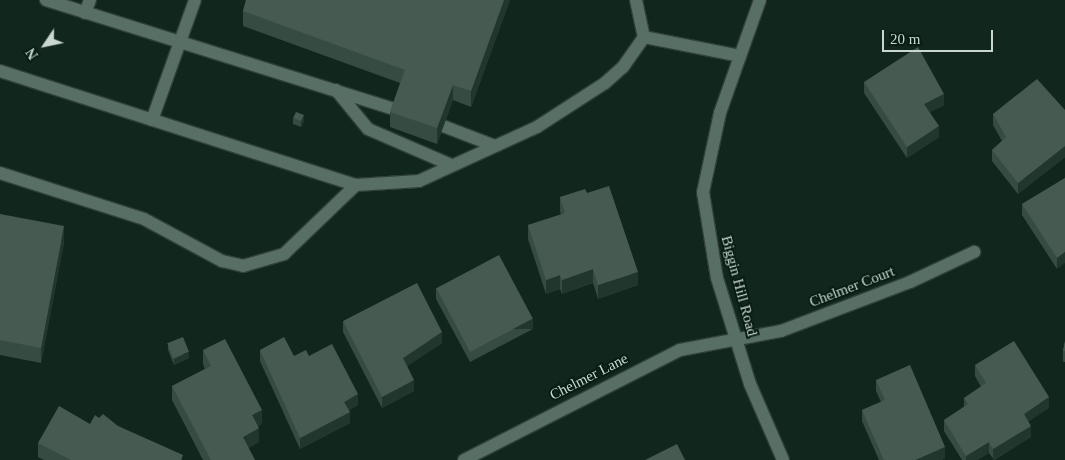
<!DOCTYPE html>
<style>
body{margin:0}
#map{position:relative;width:1065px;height:460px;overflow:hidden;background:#11271d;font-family:Georgia,serif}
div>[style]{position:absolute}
.roads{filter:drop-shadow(1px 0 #304038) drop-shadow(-1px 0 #304038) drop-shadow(0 1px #304038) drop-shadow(0 -1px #304038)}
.minor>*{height:12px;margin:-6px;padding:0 6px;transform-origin:6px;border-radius:6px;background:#576f64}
.wall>*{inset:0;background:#364c42}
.shaded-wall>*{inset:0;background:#21372d;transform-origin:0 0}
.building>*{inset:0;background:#465a51;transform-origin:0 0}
span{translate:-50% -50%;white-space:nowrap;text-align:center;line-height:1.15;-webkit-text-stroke:4px #071d14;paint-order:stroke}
.street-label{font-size:15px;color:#cad7d0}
.north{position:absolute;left:20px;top:20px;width:50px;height:50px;-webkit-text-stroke:4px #071d14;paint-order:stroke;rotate:236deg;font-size:14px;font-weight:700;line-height:20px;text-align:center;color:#cad7d0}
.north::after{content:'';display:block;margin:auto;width:18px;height:22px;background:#cad7d0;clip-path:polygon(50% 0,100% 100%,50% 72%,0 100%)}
.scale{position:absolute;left:882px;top:30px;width:111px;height:22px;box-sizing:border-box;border:2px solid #cad7d0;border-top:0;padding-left:6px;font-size:15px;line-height:18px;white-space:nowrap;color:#cad7d0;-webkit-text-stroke:4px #071d14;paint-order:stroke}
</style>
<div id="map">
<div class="roads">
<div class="minor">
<i style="left:46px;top:0;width:368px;rotate:17.4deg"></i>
<i style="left:636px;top:0;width:38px;rotate:78deg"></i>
<i style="left:760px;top:0;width:120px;rotate:109.5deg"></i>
<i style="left:720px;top:113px;width:81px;rotate:102.1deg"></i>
<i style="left:703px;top:192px;width:87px;rotate:80.8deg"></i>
<i style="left:717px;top:278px;width:111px;rotate:72.7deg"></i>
<i style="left:750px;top:384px;width:83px;rotate:66.5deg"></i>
<i style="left:85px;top:13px;width:14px;rotate:-69deg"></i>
<i style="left:0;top:71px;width:374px;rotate:17.8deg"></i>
<i style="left:356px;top:185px;width:63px;rotate:-3.6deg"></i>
<i style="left:419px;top:181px;width:130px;rotate:-24.6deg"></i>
<i style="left:537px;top:127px;width:81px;rotate:-32.9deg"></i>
<i style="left:605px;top:83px;width:24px;rotate:-42deg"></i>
<i style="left:623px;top:67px;width:37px;rotate:-55deg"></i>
<i style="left:644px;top:37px;width:98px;rotate:11.2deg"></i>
<i style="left:336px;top:90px;width:50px;rotate:50.6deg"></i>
<i style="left:368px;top:129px;width:90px;rotate:23.4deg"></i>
<i style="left:152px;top:120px;width:127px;rotate:-70.3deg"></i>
<i style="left:443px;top:126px;width:56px;rotate:21deg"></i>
<i style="left:0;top:173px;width:151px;rotate:17.7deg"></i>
<i style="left:144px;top:219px;width:89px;rotate:28.3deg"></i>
<i style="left:222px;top:261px;width:22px;rotate:13deg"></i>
<i style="left:243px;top:266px;width:43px;rotate:-16.3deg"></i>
<i style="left:284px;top:254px;width:100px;rotate:-43.8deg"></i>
<i style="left:464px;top:460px;width:242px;rotate:-27deg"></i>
<i style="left:680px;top:350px;width:103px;rotate:-10.7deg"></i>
<i style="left:781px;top:331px;width:138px;rotate:-20.8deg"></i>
<i style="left:910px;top:282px;width:71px;rotate:-25.1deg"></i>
</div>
</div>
<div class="wall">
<i style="clip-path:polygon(246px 0,510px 0,471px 107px,453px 100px,437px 144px,390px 127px,390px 112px,400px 83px,243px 26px,243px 11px)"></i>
<i style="clip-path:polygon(864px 82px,944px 105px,930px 112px,939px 137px,907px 158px,864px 93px)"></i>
<i style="clip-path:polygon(1065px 110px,1065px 157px,1018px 194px,992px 161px,992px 150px,1002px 141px,993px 125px,993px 114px)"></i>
<i style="clip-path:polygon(293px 118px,304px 121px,301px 127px,293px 124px)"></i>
<i style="clip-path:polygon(1065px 178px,1057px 269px,1022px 215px,1022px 204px)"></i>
<i style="clip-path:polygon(587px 193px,638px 285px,598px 299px,593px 283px,562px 294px,560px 289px,546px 294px,528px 239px,528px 225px,561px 215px,560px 211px,560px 197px)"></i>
<i style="clip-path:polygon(0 214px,64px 242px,41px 363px,0 355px)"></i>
<i style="clip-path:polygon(436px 288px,533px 329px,470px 362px,436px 299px)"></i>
<i style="clip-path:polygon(343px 321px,442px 343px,407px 366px,414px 391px,382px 408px,343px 332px)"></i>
<i style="clip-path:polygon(1065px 341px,1065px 362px,1063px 362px,1063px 351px)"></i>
<i style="clip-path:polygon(168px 344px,189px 358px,174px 365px,168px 350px)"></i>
<i style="clip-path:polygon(203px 350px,262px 424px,258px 426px,259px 442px,248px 448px,255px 460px,203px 460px,172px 400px,172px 386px,205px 369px,203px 364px)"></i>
<i style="clip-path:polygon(260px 350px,294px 356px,309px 356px,358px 405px,349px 410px,350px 423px,300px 449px,260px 361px)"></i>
<i style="clip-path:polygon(975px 365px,1049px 408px,1028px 421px,1031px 437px,994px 460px,989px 453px,977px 460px,962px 460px,944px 431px,944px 420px,964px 407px,964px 398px,981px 387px,975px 376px)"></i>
<i style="clip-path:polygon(876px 380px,945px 458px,941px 460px,879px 460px,862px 421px,862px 410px,881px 402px,876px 391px)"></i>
<i style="clip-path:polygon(99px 418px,118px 426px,183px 460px,44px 460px,38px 457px,38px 443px,90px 424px)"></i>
</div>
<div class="shaded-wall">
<i style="clip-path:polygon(504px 0,510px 0,471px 107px,471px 91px)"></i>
<i style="clip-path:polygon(453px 85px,453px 100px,437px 144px,437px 128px)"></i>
<i style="clip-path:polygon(944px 94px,944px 105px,924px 115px,924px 104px)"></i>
<i style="clip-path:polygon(304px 115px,304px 121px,301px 127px,301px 121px)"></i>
<i style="clip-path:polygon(939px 126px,939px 137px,907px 158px,907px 147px)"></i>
<i style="clip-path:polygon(1065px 146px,1065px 157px,1018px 194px,1018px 183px)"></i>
<i style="clip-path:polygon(64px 226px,64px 242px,41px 363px,41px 348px)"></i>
<i style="clip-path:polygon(1065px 252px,1065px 263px,1057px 269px,1057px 258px)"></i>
<i style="clip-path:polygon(593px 269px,593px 283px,562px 294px,562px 280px)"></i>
<i style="clip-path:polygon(638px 272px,638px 285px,598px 299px,598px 285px)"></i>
<i style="clip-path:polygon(560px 275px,560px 289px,546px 294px,546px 280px)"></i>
<i style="left:533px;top:318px;width:11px;height:71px;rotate:90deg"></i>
<i style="clip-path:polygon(442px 332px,442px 343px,403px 369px,403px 358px)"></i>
<i style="clip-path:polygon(189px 352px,189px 358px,174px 365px,174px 359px)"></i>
<i style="clip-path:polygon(414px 380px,414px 391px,382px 408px,382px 397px)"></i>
<i style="clip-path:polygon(358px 394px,358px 405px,344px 413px,344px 402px)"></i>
<i style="clip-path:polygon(1049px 397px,1049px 408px,1024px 425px,1024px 414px)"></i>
<i style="clip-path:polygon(262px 410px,262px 424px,252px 429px,252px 415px)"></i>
<i style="clip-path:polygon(350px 412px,350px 423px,300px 449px,300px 438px)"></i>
<i style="clip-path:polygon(1031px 426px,1031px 437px,993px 460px,993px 449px)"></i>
<i style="clip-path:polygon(259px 428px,259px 442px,243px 451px,243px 437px)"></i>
<i style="clip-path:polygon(989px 442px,989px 453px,977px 460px,966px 460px,966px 456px)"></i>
<i style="clip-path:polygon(945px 447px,945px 458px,941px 460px,915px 460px)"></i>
</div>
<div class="building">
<i style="clip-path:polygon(246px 0,504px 0,471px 91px,453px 85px,437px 128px,390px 112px,405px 70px,243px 11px)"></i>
<i style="clip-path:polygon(918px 47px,944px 94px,924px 104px,939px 126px,907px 147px,864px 82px)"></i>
<i style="clip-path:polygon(1037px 79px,1065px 110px,1065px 146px,1018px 183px,992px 150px,1006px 137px,993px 114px)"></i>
<i style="clip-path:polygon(296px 112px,304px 115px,301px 121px,293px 118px)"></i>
<i style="clip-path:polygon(1065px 178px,1065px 252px,1057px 258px,1022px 204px)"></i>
<i style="clip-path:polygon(609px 186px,638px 272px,598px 285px,593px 269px,562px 280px,560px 275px,546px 280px,528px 225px,565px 213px,560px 197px,585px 189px,587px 193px)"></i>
<i style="clip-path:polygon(0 214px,64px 226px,41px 348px,0 340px)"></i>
<i style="left:499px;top:255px;width:72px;height:71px;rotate:62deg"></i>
<i style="clip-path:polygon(417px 283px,442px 332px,403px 358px,414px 380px,382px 397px,343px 321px)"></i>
<i style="left:183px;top:337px;width:16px;height:17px;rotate:68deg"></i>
<i style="clip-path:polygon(284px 337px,294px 356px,306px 350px,309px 356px,332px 344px,358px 394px,344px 402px,350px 412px,300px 438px,260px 350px)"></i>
<i style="clip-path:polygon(225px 339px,262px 410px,252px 415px,259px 428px,243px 437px,255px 460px,211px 460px,172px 386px,211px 366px,203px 350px)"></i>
<i style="clip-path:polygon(1014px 341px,1049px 397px,1024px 414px,1031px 426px,993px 449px,989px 442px,966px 456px,944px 420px,968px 404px,964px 398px,986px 383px,975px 365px)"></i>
<i style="clip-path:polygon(1065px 341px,1065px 351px,1063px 351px)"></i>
<i style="clip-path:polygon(910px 365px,945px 447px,915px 460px,884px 460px,862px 410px,885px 400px,876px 380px)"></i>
<i style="clip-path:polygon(59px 406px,90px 424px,95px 415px,99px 418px,103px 414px,118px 426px,183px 455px,181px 460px,71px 460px,38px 443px)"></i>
<i style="clip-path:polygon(677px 444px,685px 460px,645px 460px)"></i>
</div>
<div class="street-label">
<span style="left:739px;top:286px;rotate:75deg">Biggin Hill Road</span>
<span style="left:852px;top:287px;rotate:-21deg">Chelmer Court</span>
<span style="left:589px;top:377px;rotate:-27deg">Chelmer Lane</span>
</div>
<div class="north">N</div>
<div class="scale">20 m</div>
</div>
